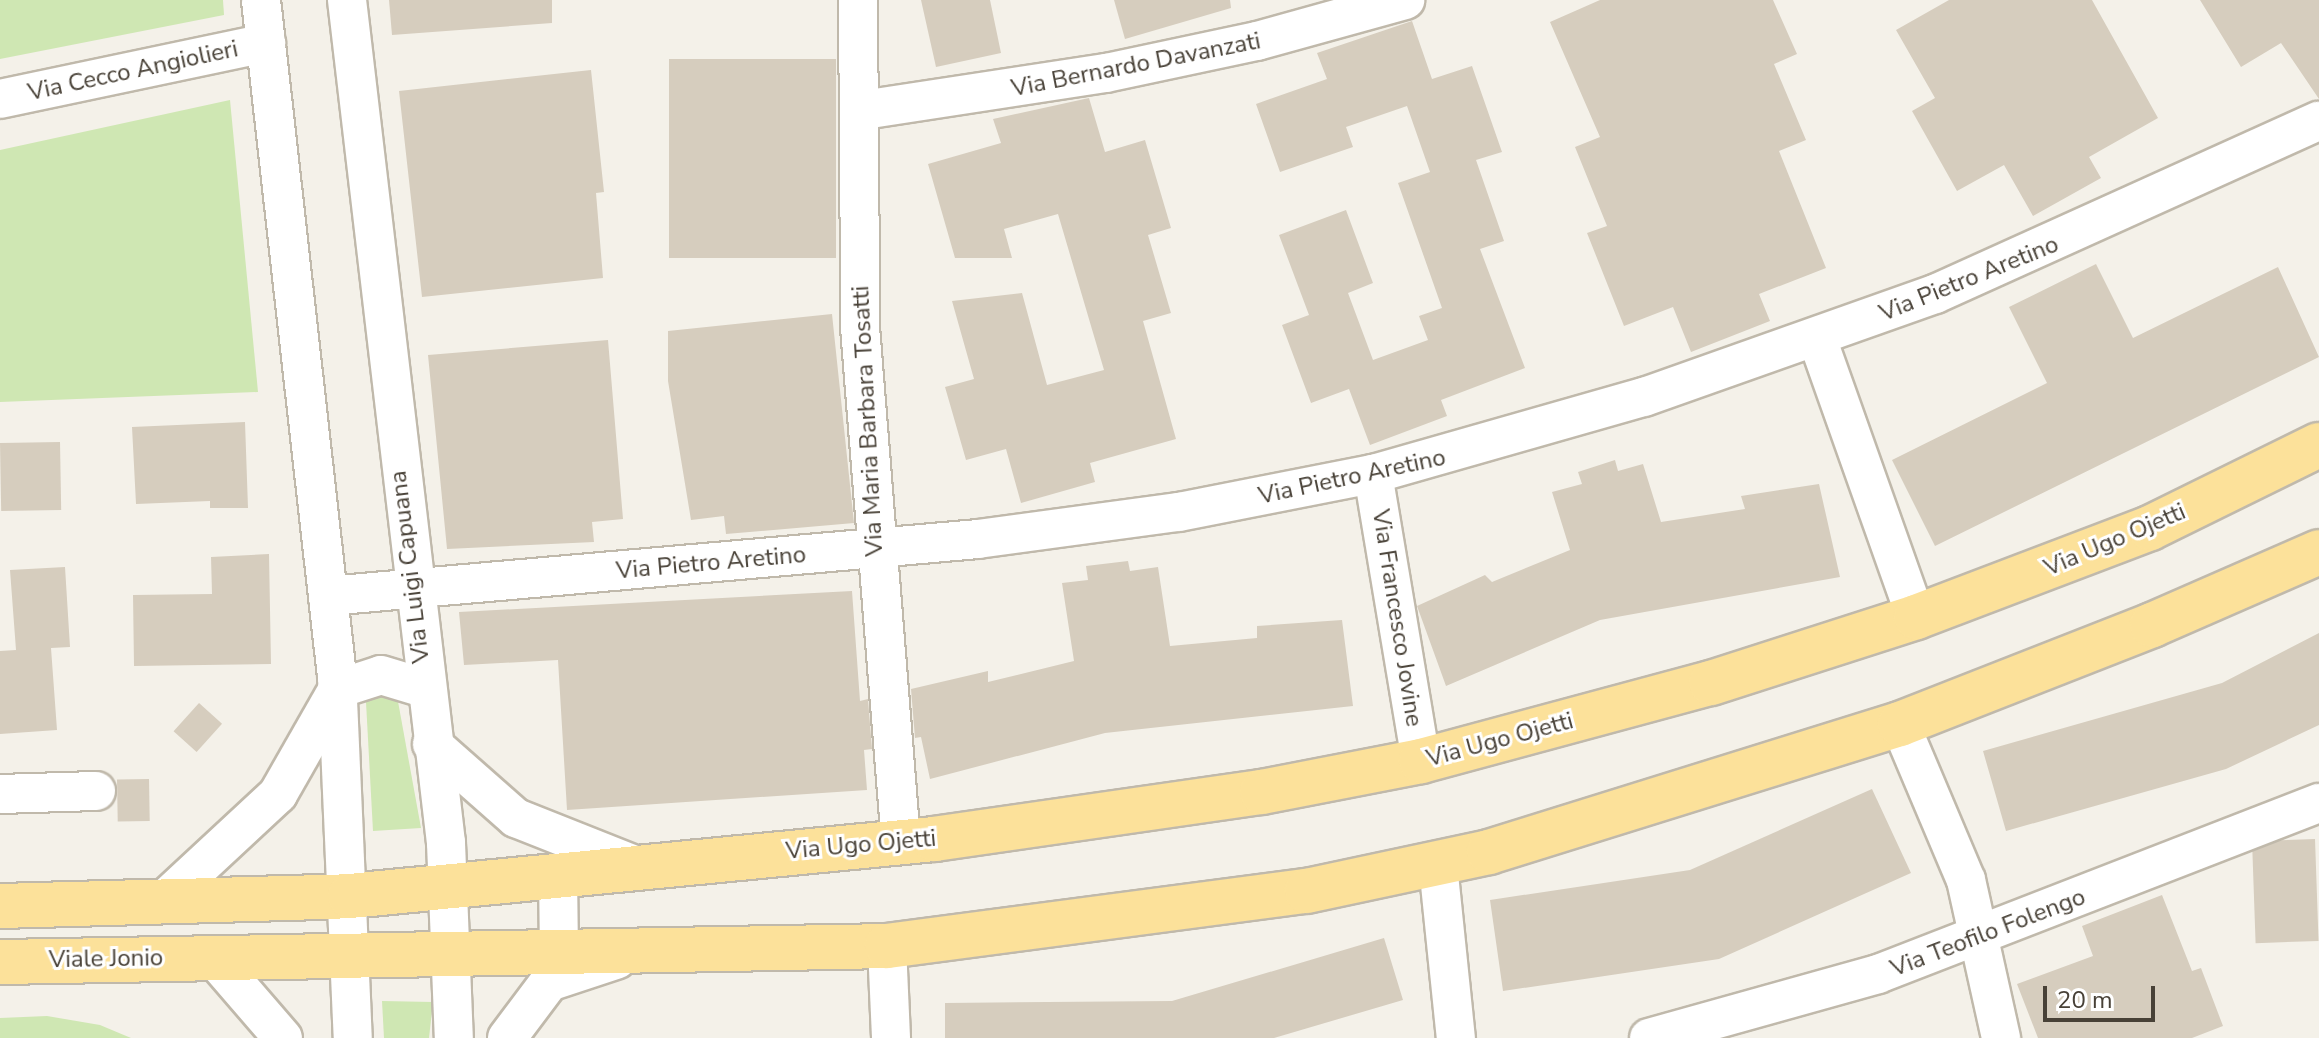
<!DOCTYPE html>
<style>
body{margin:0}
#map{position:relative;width:2319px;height:1038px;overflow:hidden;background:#f4f1e9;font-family:"Nunito Sans",sans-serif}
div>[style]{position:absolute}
.green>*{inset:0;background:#cfe7b3}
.building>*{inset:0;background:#d6cdbe;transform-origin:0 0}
.roads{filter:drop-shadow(2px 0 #c0b9ab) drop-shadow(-2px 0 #c0b9ab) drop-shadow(0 2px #c0b9ab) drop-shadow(0 -2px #c0b9ab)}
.minor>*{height:38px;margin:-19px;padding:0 19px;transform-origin:19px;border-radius:19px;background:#fff}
.major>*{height:44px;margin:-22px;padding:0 22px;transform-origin:22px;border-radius:22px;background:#fce19a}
span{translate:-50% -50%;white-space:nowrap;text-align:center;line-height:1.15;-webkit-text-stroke:6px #fff;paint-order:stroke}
.street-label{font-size:24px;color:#484137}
.scale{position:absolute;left:2043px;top:986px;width:112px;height:36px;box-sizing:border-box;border:4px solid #484137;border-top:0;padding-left:10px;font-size:24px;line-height:28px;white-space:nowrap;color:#484137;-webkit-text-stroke:6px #fff;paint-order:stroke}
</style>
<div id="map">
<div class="green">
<i style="clip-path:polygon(0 0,223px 0,224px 15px,0 59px)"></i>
<i style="clip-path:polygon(230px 100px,258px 392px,0 402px,0 150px)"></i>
<i style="clip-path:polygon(373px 691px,397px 696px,421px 828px,373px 831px,366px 702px)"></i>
<i style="clip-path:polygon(382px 1001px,433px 1002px,429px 1038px,384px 1038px)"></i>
<i style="clip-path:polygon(47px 1016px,100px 1025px,131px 1038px,0 1038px,0 1018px)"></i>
</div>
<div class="building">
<i style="clip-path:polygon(389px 0,552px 0,552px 23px,392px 35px)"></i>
<i style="clip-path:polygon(921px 0,990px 0,1001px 53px,936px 67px)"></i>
<i style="clip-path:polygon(1114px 0,1230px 0,1231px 8px,1125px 39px)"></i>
<i style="clip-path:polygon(1600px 0,1773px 0,1797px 54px,1774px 64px,1806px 140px,1779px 151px,1826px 268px,1759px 294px,1770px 321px,1691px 352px,1673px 307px,1624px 326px,1587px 233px,1607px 226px,1575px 147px,1600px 137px,1550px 22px)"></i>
<i style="clip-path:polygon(1949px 0,2092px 0,2158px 118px,2089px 157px,2101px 178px,2033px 216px,2004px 165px,1957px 191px,1912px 111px,1935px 98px,1896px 30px)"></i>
<i style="clip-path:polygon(2200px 0,2319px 0,2319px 99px,2281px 43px,2241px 67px)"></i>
<i style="clip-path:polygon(1412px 21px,1432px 79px,1472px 66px,1502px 152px,1476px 160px,1504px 241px,1480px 249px,1525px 368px,1441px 400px,1447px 416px,1370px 445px,1349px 389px,1311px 403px,1282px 325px,1309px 315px,1279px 235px,1346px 210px,1373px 283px,1348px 293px,1373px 360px,1428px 340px,1419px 316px,1442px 308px,1398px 183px,1430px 172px,1407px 106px,1346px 127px,1353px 147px,1280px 172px,1256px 104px,1327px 79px,1317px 53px)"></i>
<i style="left:669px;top:59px;width:167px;height:199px"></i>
<i style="clip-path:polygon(591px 70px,604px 192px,596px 193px,603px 278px,422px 297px,399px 91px)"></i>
<i style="clip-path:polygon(1089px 98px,1105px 152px,1145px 140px,1171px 228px,1148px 235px,1171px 313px,1143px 321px,1176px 439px,1090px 463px,1095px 482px,1021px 503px,1006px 449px,966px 460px,945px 387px,974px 379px,952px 301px,1022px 293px,1047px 385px,1104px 370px,1058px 214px,1004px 229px,1012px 258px,955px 258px,928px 164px,1001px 143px,993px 119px)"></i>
<i style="clip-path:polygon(2096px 264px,2133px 338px,2278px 267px,2319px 357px,1935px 546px,1892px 460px,2047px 383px,2009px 307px)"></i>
<i style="clip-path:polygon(832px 314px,854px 523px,726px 534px,724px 516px,691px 520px,668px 381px,668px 331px)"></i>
<i style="clip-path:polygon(608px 340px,623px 519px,592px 522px,594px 542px,447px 549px,428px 355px)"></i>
<i style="clip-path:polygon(245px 422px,248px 508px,210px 508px,210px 501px,136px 504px,132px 427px)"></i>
<i style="left:60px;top:442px;width:68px;height:60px;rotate:89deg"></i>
<i style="clip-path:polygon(1615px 460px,1618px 471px,1643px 464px,1661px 522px,1745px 509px,1741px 496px,1819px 484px,1840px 577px,1600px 620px,1446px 686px,1417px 606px,1485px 575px,1492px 582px,1570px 550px,1552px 492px,1582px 484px,1578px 472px)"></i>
<i style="clip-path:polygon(269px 554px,271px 664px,134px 666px,133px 595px,212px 594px,211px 557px)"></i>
<i style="clip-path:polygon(1128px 561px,1130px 571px,1158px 567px,1170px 646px,1257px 638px,1257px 626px,1342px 620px,1353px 706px,1105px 733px,930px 779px,921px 737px,915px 738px,911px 689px,988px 671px,988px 682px,1074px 661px,1062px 583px,1088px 580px,1086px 566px)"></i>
<i style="clip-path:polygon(65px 567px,70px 647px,51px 648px,57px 730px,0 734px,0 651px,16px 650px,10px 570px)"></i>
<i style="clip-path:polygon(852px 591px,860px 701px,868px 699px,872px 749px,864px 750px,867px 790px,567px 810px,558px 660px,464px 665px,459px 612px)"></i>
<i style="clip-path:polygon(2319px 633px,2319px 725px,2226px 769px,2006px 831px,1983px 751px,2222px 683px)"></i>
<i style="left:199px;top:703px;width:31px;height:38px;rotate:42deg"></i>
<i style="left:149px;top:779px;width:42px;height:32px;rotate:89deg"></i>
<i style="clip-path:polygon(1872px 789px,1911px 873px,1719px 959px,1503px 991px,1490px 900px,1690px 870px)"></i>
<i style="left:2315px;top:839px;width:102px;height:63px;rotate:88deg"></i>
<i style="clip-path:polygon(2162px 895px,2192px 971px,2201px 968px,2223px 1026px,2192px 1038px,2038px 1038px,2017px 984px,2093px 956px,2082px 926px)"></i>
<i style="clip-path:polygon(1384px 938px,1403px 1000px,1274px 1038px,945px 1038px,945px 1003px,1172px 1001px)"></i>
</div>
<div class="roads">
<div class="minor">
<i style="left:261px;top:0;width:681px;rotate:83.59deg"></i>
<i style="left:337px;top:677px;width:361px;rotate:87.5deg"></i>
<i style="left:347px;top:0;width:849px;rotate:83.3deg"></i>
<i style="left:446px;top:843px;width:195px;rotate:87.7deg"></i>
<i style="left:858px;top:0;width:327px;rotate:89.6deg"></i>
<i style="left:860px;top:327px;width:517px;rotate:85.45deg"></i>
<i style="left:0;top:99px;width:272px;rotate:-11.9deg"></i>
<i style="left:863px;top:110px;width:246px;rotate:-8.7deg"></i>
<i style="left:1106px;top:73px;width:154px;rotate:-12deg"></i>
<i style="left:1257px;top:41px;width:154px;rotate:-15.5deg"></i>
<i style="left:1817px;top:338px;width:296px;rotate:70.5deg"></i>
<i style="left:1373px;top:474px;width:291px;rotate:80.5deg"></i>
<i style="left:328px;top:596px;width:652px;rotate:-5.01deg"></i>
<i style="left:978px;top:539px;width:203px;rotate:-7.7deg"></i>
<i style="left:1179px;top:512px;width:198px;rotate:-11.1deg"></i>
<i style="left:1373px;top:474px;width:282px;rotate:-15.9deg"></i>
<i style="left:1644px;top:397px;width:309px;rotate:-19.5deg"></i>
<i style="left:1935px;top:294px;width:421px;rotate:-24.3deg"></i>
<i style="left:338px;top:689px;width:45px;rotate:-18deg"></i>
<i style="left:381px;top:675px;width:45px;rotate:16.8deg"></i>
<i style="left:1900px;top:724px;width:169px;rotate:67.1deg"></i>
<i style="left:1966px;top:880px;width:162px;rotate:77.5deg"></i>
<i style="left:432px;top:744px;width:112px;rotate:41.4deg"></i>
<i style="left:516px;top:818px;width:130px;rotate:21.6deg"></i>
<i style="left:0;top:794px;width:96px;rotate:-1.8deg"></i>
<i style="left:1438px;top:865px;width:174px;rotate:84.1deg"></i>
<i style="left:558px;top:873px;width:81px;rotate:89.3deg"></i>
<i style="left:163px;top:901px;width:157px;rotate:-42.9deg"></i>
<i style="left:278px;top:794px;width:121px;rotate:-60.3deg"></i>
<i style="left:887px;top:946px;width:92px;rotate:87.5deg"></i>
<i style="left:213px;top:957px;width:107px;rotate:49.2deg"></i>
<i style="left:507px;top:1038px;width:70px;rotate:-53.1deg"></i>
<i style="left:549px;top:982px;width:71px;rotate:-18.2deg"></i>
<i style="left:1649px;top:1038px;width:238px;rotate:-15.6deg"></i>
<i style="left:1878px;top:974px;width:473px;rotate:-21.2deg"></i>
</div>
<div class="major">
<i style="left:0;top:906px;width:350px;rotate:-1.6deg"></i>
<i style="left:350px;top:896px;width:587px;rotate:-5.57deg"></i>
<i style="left:934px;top:839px;width:331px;rotate:-8.2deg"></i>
<i style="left:1262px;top:792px;width:162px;rotate:-11deg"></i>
<i style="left:1421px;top:761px;width:300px;rotate:-15.1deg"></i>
<i style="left:1711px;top:683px;width:215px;rotate:-17.8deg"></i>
<i style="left:1916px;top:617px;width:250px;rotate:-20.8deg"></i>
<i style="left:2150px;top:528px;width:188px;rotate:-26.2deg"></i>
<i style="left:0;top:962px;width:887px;rotate:-1.03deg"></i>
<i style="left:887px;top:946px;width:424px;rotate:-7.5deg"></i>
<i style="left:1307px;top:891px;width:186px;rotate:-12.1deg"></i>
<i style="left:1489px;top:852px;width:430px;rotate:-17.3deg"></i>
<i style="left:1900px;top:724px;width:271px;rotate:-21.4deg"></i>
<i style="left:2152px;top:625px;width:182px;rotate:-23.6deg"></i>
</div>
</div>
<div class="street-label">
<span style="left:1136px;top:65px;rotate:-11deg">Via Bernardo Davanzati</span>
<span style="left:133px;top:71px;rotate:-12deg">Via Cecco Angiolieri</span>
<span style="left:1969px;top:279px;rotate:-22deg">Via Pietro Aretino</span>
<span style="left:868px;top:421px;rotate:-93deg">Via Maria Barbara Tosatti</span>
<span style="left:1352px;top:477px;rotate:-12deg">Via Pietro Aretino</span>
<span style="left:2115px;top:540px;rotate:-23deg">Via Ugo Ojetti</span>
<span style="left:711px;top:563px;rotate:-5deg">Via Pietro Aretino</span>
<span style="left:410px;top:567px;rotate:-97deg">Via Luigi Capuana</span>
<span style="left:1397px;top:618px;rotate:81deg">Via Francesco Jovine</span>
<span style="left:1500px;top:740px;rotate:-15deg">Via Ugo Ojetti</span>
<span style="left:861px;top:845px;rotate:-5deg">Via Ugo Ojetti</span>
<span style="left:1988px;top:933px;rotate:-21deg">Via Teofilo Folengo</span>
<span style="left:106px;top:959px;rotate:-1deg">Viale Jonio</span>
</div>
<div class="scale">20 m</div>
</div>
